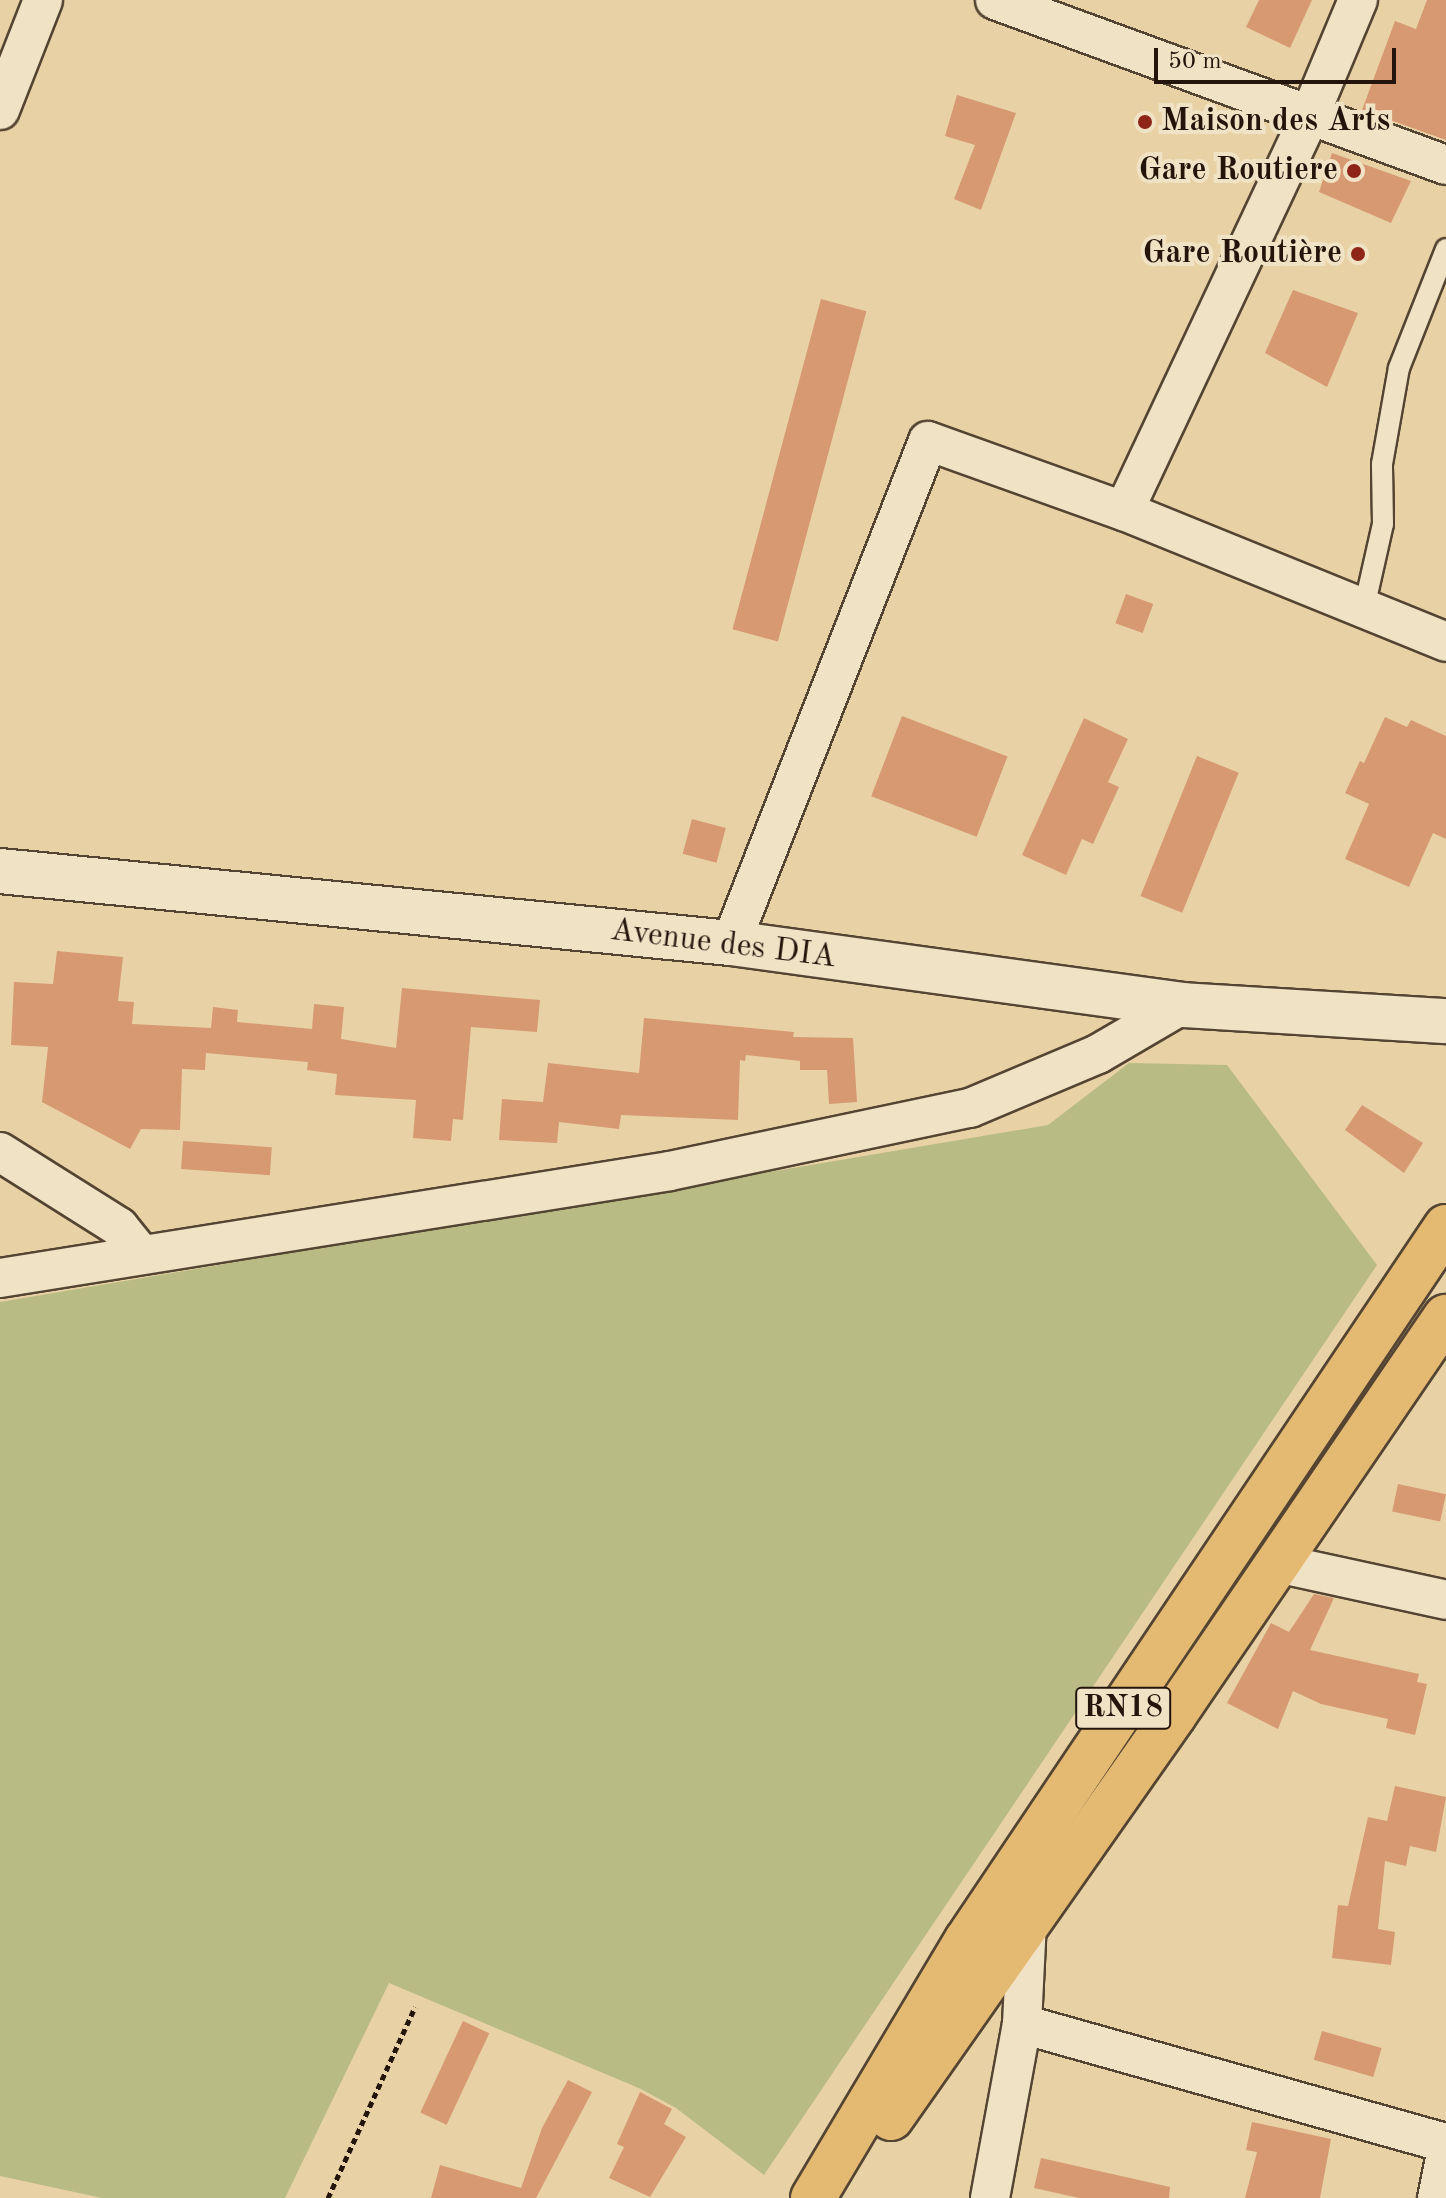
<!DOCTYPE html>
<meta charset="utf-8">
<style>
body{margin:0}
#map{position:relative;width:1446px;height:2198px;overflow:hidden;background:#e8d2a5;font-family:"Old Standard TT",serif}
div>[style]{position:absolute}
.green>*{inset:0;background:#b9bb84}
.building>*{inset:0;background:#d79972;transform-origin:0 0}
.path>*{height:5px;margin-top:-2.5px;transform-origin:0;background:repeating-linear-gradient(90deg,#23150c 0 6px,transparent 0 10px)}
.roads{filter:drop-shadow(2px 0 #544432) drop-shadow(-2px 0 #544432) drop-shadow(0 2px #544432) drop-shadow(0 -2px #544432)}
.service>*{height:20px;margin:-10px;padding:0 10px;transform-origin:10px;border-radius:10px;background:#f0e2c4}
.minor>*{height:38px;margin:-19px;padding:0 19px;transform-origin:19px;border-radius:19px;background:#f0e2c4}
.tertiary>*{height:44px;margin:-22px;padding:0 22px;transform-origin:22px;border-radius:22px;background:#f0e2c4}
.primary>*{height:44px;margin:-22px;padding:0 22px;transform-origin:22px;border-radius:22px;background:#e4b972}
.dots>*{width:22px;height:22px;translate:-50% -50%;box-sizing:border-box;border:4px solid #f0e2c4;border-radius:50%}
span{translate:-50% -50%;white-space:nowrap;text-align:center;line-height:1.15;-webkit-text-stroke:8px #f0e2c4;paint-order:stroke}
.shield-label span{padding:2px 6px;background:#f0e2c4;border:2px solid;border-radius:6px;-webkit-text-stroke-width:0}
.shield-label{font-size:30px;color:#23150c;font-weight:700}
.poi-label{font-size:32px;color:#23150c;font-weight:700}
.left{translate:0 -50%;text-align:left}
.right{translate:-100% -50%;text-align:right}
.street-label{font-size:32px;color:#23150c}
.scale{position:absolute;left:1154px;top:48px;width:242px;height:36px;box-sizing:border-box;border:4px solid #23150c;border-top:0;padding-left:10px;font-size:24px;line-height:28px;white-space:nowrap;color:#23150c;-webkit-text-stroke:6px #f0e2c4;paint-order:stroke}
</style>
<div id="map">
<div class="green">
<i style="clip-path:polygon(1129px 1063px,1227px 1065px,1377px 1265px,764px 2175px,676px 2108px,641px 2089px,389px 1983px,285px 2198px,102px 2198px,0 2176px,0 1302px,1048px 1125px)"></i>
</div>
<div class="building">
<i style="clip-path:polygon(1259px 0,1312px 0,1290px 48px,1246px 27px)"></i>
<i style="clip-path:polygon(1427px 0,1446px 0,1446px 140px,1362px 110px,1395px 21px,1416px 29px)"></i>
<i style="clip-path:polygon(957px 95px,1016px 113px,981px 210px,954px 199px,975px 145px,945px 136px)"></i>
<i style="clip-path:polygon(1332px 153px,1411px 181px,1391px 223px,1319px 192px)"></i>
<i style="clip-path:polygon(1293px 290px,1358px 313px,1327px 387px,1265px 353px)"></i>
<i style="left:821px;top:299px;width:47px;height:342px;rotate:15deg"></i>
<i style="left:1126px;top:594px;width:29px;height:31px;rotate:20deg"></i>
<i style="left:902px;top:716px;width:113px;height:86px;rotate:21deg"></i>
<i style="clip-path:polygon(1385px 717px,1407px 727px,1411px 720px,1446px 736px,1446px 839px,1433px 833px,1409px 887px,1345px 859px,1369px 804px,1345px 793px,1360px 761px,1364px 763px)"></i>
<i style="clip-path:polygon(1084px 718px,1128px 739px,1108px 782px,1119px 787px,1093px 844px,1082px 839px,1066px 875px,1022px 855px)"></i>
<i style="left:1197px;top:756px;width:45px;height:151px;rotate:22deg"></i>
<i style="left:692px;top:819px;width:35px;height:36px;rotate:15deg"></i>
<i style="clip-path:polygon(57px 951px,123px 957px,118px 1001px,134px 1002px,132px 1024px,211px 1028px,213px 1007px,238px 1010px,237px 1022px,312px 1029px,314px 1004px,344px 1007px,341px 1039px,396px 1048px,402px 988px,540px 1000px,537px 1032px,471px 1027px,463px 1120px,453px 1119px,451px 1141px,413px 1138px,416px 1100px,335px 1095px,337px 1074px,307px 1070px,308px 1062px,206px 1053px,205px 1070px,182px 1069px,180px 1130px,141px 1129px,130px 1149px,42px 1102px,48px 1047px,11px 1045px,14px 982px,53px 984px)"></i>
<i style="clip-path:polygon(644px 1018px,794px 1032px,793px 1037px,853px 1038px,857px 1102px,829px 1104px,827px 1070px,800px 1070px,800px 1061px,746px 1055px,745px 1061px,740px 1060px,738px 1120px,621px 1115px,619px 1129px,559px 1122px,557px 1143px,499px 1140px,502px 1099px,543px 1102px,548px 1063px,639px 1073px)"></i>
<i style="clip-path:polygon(1362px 1105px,1423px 1143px,1404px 1173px,1345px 1130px)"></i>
<i style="left:183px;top:1141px;width:89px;height:28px;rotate:4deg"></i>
<i style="left:1398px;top:1484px;width:49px;height:28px;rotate:12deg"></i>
<i style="clip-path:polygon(1314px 1594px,1334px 1598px,1310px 1650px,1419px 1674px,1417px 1682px,1427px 1684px,1415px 1735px,1386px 1728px,1388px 1719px,1321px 1704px,1293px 1691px,1278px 1729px,1227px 1703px,1271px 1623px,1289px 1632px)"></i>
<i style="clip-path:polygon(1395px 1786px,1446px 1797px,1436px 1852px,1410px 1846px,1406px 1866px,1385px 1861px,1378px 1929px,1395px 1932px,1391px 1965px,1332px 1958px,1338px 1905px,1348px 1906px,1368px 1817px,1387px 1821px)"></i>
<i style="left:463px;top:2021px;width:29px;height:101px;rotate:25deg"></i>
<i style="left:1322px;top:2031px;width:62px;height:30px;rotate:16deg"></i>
<i style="clip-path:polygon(568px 2080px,592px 2092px,536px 2198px,431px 2198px,440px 2165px,521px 2188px,542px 2128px)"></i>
<i style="clip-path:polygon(640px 2092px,672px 2109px,664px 2124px,686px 2137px,650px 2197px,609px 2178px,624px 2147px,617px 2144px)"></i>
<i style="clip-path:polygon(1252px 2122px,1331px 2139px,1320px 2198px,1245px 2198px,1257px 2152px,1246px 2150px)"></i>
<i style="clip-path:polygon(1041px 2158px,1170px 2187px,1169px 2198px,1079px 2198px,1034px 2188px)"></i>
</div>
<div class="path">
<i style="left:328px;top:2198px;width:210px;rotate:-65.5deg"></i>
</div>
<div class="roads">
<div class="service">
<i style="left:1364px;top:608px;width:86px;rotate:-77.3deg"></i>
<i style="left:1383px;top:524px;width:60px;rotate:-91deg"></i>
<i style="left:1382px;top:464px;width:97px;rotate:-80deg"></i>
<i style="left:1399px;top:368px;width:128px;rotate:-68.4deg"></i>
</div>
<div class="minor">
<i style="left:995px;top:0;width:480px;rotate:20.1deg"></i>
<i style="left:0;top:110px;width:118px;rotate:-68.6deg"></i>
<i style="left:1124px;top:511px;width:435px;rotate:-64.8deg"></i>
<i style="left:1309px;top:117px;width:127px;rotate:-67.3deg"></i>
<i style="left:731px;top:943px;width:539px;rotate:-68.57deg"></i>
<i style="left:928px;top:441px;width:208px;rotate:19.7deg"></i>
<i style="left:1124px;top:511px;width:348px;rotate:22.1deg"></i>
<i style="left:0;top:1152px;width:141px;rotate:32.2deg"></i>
<i style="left:119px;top:1227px;width:35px;rotate:51deg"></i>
<i style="left:0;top:1278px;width:678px;rotate:-9.07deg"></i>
<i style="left:670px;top:1171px;width:307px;rotate:-11.9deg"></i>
<i style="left:970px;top:1108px;width:139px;rotate:-22.9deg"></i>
<i style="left:1098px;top:1054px;width:97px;rotate:-30.3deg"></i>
<i style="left:1277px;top:1563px;width:173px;rotate:12.3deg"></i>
<i style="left:1022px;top:2024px;width:440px;rotate:15.7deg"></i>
<i style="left:990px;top:2198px;width:177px;rotate:-79.6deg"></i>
<i style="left:1022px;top:2024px;width:103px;rotate:-87.2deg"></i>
<i style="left:1437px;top:2198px;width:45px;rotate:-78.4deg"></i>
</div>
<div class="tertiary">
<i style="left:0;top:871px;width:735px;rotate:5.63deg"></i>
<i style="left:731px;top:943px;width:455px;rotate:7.8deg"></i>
<i style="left:1182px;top:1005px;width:264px;rotate:3.5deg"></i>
</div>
<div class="primary">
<i style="left:891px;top:2118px;width:492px;rotate:-54.9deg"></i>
<i style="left:1174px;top:1715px;width:482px;rotate:-55.7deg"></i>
<i style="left:813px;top:2198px;width:300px;rotate:-59.2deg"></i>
<i style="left:967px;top:1940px;width:859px;rotate:-56.11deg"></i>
</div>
</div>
<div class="dots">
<i style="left:1145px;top:122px;background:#8f2418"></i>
<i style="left:1354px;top:171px;background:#8f2418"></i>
<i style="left:1358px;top:254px;background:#8f2418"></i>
</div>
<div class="shield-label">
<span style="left:1123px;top:1708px">RN18</span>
</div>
<div class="poi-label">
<span class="left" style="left:1161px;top:122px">Maison des Arts</span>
<span class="right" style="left:1338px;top:171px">Gare Routiere</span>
<span class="right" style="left:1342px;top:254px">Gare Routière</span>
</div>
<div class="street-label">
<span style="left:723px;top:945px;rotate:7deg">Avenue des DIA</span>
</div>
<div class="scale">50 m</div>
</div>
